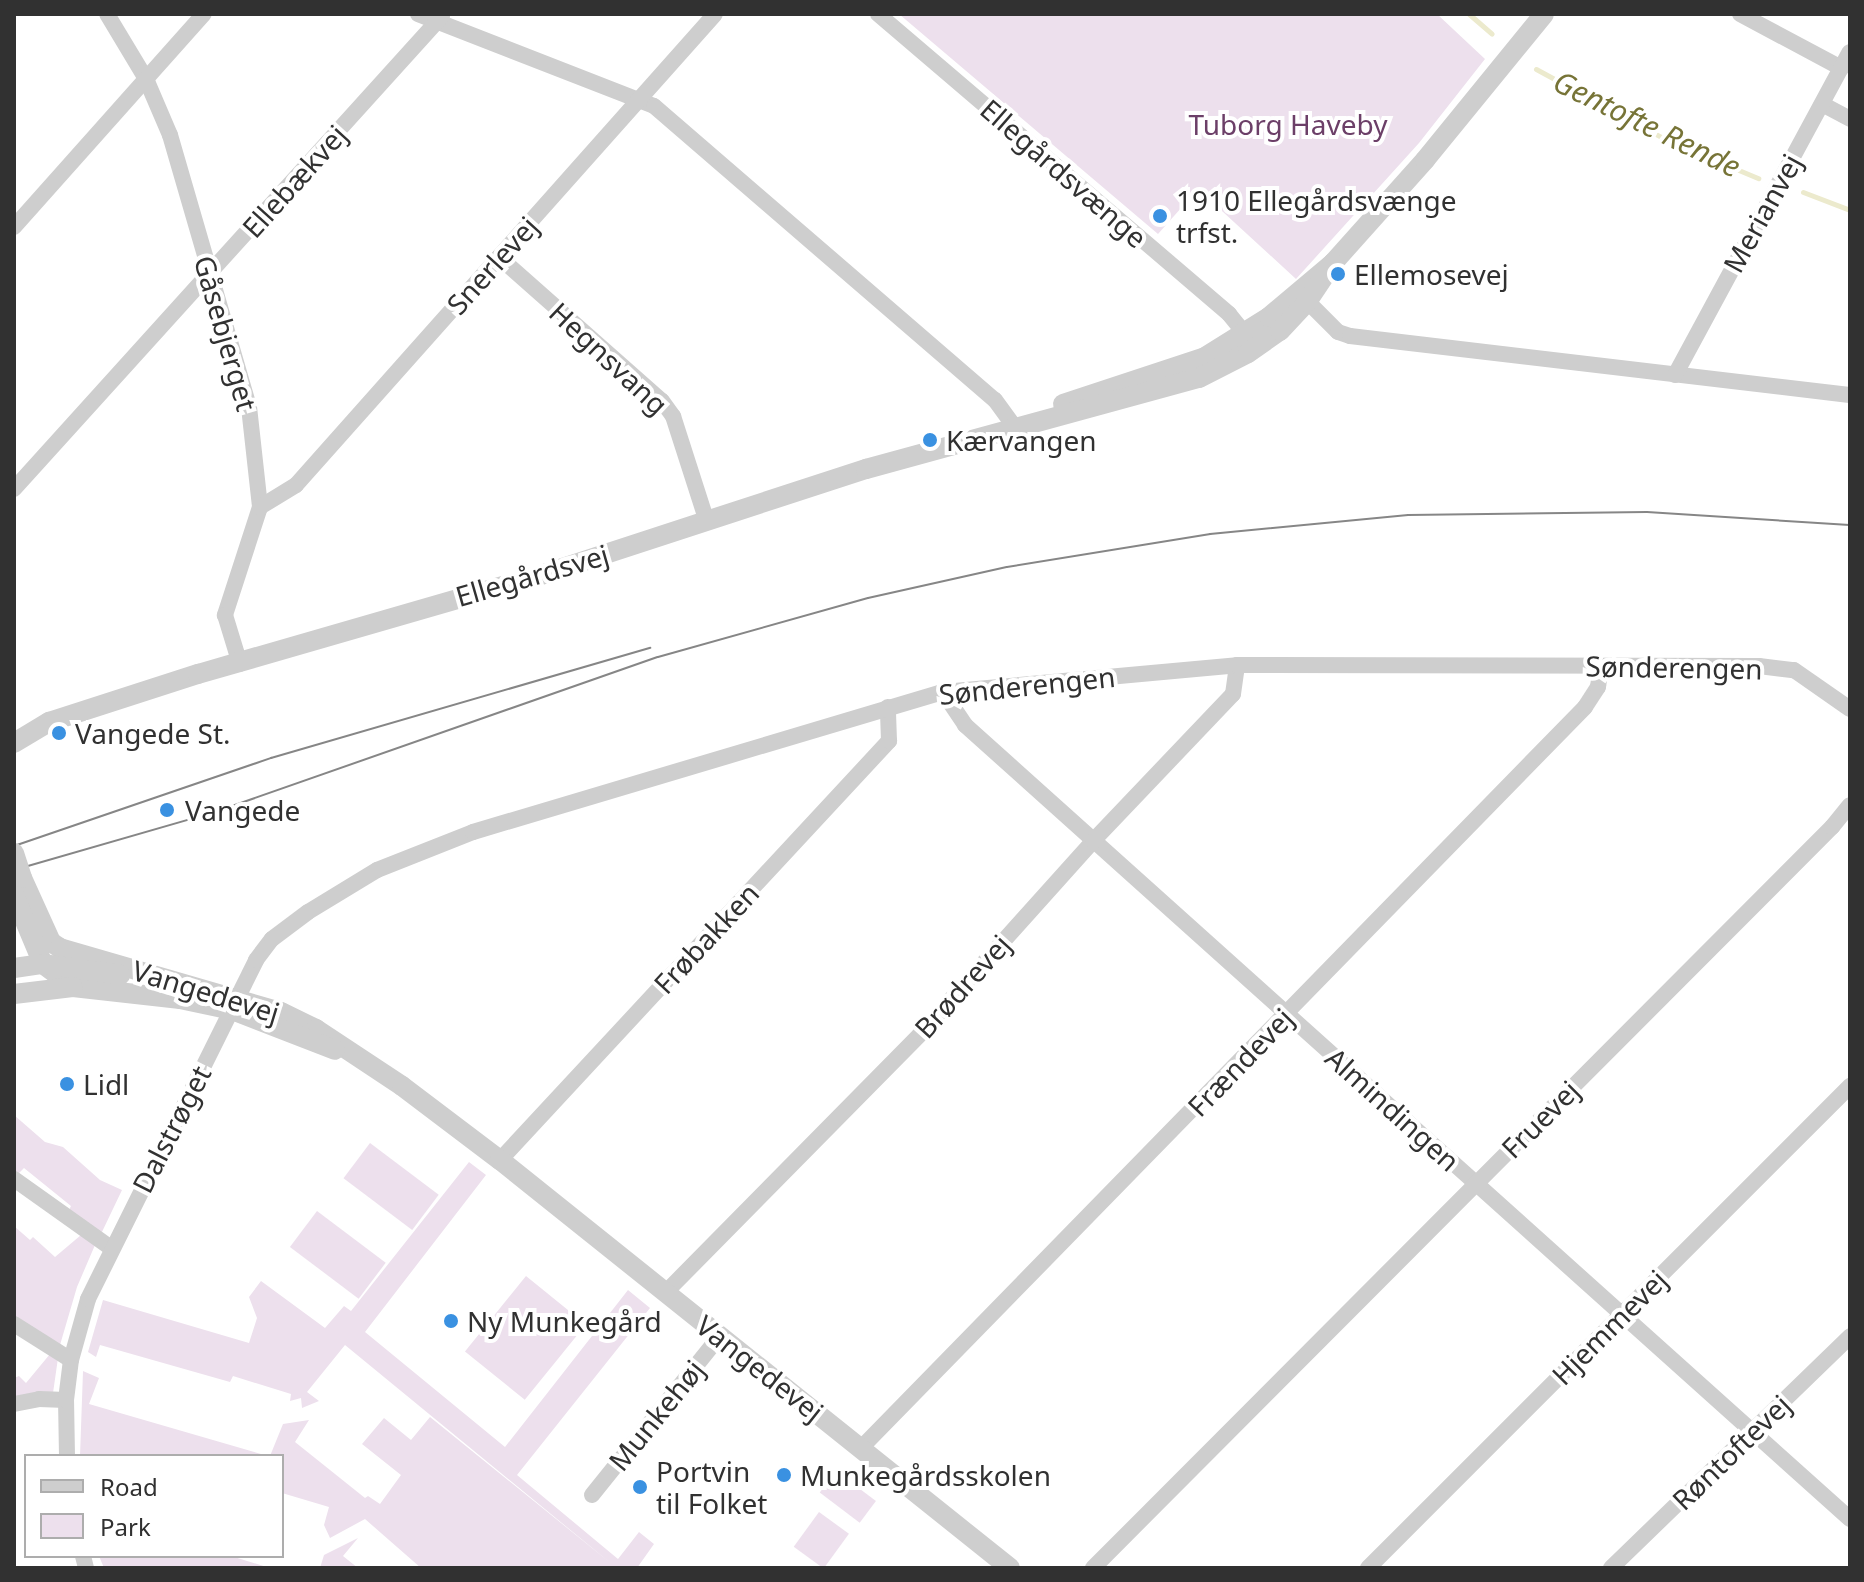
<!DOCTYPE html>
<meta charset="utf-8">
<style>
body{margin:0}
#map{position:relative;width:1864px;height:1582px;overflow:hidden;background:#fff;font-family:"Noto Sans",sans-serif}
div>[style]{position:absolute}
.green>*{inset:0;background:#ede0ed;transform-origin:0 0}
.stream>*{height:5px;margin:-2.5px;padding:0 2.5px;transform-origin:2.5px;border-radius:2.5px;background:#eceacd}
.minor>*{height:16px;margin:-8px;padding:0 8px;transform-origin:8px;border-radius:8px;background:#cecece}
.tertiary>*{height:20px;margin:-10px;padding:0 10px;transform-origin:10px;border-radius:10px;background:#cecece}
.tram>*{height:2px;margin:-1px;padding:0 1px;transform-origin:1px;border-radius:1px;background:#868686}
.tertiary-bridge>*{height:20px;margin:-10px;padding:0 10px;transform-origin:10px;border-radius:10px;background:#cecece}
.dots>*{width:22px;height:22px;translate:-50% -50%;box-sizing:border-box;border:4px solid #fff;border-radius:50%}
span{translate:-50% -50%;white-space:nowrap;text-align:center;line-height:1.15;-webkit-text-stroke:8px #fff;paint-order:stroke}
.park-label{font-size:28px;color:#6c3f68}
.street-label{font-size:28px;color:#313131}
.poi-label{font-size:28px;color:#313131}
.left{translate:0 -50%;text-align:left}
.water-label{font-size:30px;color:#777437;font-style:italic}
.frame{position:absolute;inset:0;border:16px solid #313131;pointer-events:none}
.legend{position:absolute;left:24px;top:1454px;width:260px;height:104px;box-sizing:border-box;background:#fff;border:2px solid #adadad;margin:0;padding:10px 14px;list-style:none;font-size:24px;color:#313131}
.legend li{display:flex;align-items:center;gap:16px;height:40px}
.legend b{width:40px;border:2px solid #adadad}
</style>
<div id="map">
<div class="green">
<i style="clip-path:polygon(899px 14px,1437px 14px,1485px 59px,1419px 143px,1296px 279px,1198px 189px,1158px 234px)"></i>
<i style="clip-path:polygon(14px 1115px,45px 1142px,63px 1147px,100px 1180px,122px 1190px,101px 1234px,68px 1212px,71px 1206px,24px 1168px,18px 1174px,14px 1172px)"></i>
<i style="left:370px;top:1143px;width:86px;height:44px;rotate:37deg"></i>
<i style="clip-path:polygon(469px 1162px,486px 1175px,365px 1332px,505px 1447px,628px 1290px,650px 1308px,517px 1475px,618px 1559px,639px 1532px,654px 1544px,637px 1568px,421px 1568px,365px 1519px,330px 1538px,324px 1525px,329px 1507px,282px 1493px,282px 1456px,270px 1456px,283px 1424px,309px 1420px,295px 1442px,365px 1498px,368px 1496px,380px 1504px,401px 1475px,362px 1444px,384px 1418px,411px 1440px,430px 1417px,613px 1565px,345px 1345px,307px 1392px,319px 1401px,302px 1408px,301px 1398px,290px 1401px,291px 1394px,233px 1376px,230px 1382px,100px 1345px,96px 1357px,88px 1352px,103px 1300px,249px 1343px,257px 1318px,249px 1297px,261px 1281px,325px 1328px,344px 1306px,351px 1311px)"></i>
<i style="left:317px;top:1211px;width:86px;height:45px;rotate:37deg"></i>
<i style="clip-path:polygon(14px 1226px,30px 1240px,33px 1237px,55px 1257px,81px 1235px,95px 1245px,77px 1287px,60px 1345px,14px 1316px)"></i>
<i style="left:526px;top:1276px;width:77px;height:97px;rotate:39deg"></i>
<i style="clip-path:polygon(50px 1354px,58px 1358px,53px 1393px,14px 1398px,14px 1378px,19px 1376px,26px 1383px)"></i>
<i style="clip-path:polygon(83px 1371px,99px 1378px,89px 1404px,268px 1456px,80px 1456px)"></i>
<i style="left:836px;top:1471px;width:50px;height:27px;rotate:37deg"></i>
<i style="left:819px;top:1512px;width:37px;height:43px;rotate:36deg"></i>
<i style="clip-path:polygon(358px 1538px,343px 1556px,358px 1568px,320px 1568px,324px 1555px)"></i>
<i style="clip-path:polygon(99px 1556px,231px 1556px,270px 1568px,104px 1568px)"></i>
</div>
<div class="stream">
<i style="left:1469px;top:14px;width:30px;rotate:41deg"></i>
<i style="left:1536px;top:69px;width:149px;rotate:28.5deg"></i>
<i style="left:1667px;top:140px;width:99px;rotate:22.7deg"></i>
<i style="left:1803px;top:192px;width:50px;rotate:21deg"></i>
</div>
<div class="minor">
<i style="left:107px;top:14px;width:76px;rotate:59deg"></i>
<i style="left:146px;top:79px;width:61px;rotate:66.8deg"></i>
<i style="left:170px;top:135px;width:283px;rotate:73.8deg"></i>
<i style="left:249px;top:407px;width:101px;rotate:83.7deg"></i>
<i style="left:260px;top:507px;width:114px;rotate:108deg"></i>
<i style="left:225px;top:615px;width:51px;rotate:73deg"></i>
<i style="left:418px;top:14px;width:253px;rotate:21.3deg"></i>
<i style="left:654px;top:106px;width:450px;rotate:40.8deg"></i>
<i style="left:995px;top:400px;width:36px;rotate:54deg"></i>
<i style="left:878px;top:14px;width:462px;rotate:40.5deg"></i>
<i style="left:1229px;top:314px;width:27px;rotate:51deg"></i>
<i style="left:1740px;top:14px;width:115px;rotate:28.1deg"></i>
<i style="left:1822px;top:104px;width:32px;rotate:28deg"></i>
<i style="left:14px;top:227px;width:285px;rotate:-48.3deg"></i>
<i style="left:499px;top:257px;width:217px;rotate:41.5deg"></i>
<i style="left:662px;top:401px;width:19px;rotate:54deg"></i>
<i style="left:673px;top:416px;width:111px;rotate:72.2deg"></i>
<i style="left:1299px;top:293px;width:55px;rotate:45deg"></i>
<i style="left:1338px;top:332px;width:13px;rotate:18deg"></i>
<i style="left:1350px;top:336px;width:503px;rotate:6.73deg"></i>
<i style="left:1675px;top:375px;width:367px;rotate:-61.6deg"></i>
<i style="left:14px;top:489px;width:638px;rotate:-47.86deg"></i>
<i style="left:260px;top:507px;width:42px;rotate:-31.4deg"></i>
<i style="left:296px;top:485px;width:630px;rotate:-48.34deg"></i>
<i style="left:943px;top:692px;width:40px;rotate:56deg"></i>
<i style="left:965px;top:725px;width:1189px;rotate:41.9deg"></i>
<i style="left:500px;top:1160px;width:572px;rotate:-47.13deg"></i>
<i style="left:889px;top:741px;width:34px;rotate:-92deg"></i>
<i style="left:14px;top:1179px;width:119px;rotate:35.4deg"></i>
<i style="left:665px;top:1293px;width:363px;rotate:-45.4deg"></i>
<i style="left:920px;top:1034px;width:259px;rotate:-48.1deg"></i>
<i style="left:1093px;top:841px;width:203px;rotate:-46.4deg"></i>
<i style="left:1233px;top:694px;width:29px;rotate:-82deg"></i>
<i style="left:14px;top:1324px;width:67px;rotate:32.3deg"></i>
<i style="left:14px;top:1404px;width:25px;rotate:-11deg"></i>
<i style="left:39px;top:1399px;width:27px;rotate:2deg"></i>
<i style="left:861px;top:1448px;width:1036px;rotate:-45.66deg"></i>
<i style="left:1585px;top:707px;width:24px;rotate:-57deg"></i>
<i style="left:1598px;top:687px;width:21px;rotate:-82deg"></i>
<i style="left:67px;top:1456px;width:56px;rotate:-91deg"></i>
<i style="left:66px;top:1400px;width:40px;rotate:-82.9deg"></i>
<i style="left:71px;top:1360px;width:63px;rotate:-74.4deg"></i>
<i style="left:88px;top:1299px;width:378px;rotate:-63.6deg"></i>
<i style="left:256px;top:960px;width:26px;rotate:-53deg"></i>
<i style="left:272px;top:939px;width:45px;rotate:-36.9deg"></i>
<i style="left:308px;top:912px;width:81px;rotate:-31.3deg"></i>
<i style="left:377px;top:870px;width:103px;rotate:-21.6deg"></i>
<i style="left:473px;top:832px;width:490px;rotate:-16.6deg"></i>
<i style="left:943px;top:692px;width:295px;rotate:-5.2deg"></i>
<i style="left:1237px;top:665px;width:522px;rotate:0.11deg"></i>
<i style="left:1759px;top:666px;width:35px;rotate:7deg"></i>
<i style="left:1794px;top:670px;width:68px;rotate:34.9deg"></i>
<i style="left:592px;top:1495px;width:204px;rotate:-51.2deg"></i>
<i style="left:83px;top:1556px;width:12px;rotate:76deg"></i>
<i style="left:1093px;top:1568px;width:1047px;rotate:-45.08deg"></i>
<i style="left:1832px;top:827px;width:28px;rotate:-51deg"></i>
<i style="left:1368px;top:1568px;width:682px;rotate:-45deg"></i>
<i style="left:1611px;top:1568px;width:333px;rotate:-44.1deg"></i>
</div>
<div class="tertiary">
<i style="left:1063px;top:404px;width:150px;rotate:-18.3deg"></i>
<i style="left:1205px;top:357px;width:75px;rotate:-32deg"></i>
<i style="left:1269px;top:317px;width:84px;rotate:-40.2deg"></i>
<i style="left:1333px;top:263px;width:138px;rotate:-48.2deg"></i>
<i style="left:1425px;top:160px;width:188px;rotate:-50.8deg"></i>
<i style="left:14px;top:743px;width:41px;rotate:-31deg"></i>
<i style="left:49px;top:722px;width:157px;rotate:-17.9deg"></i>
<i style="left:198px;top:674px;width:351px;rotate:-16.1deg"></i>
<i style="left:535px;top:577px;width:348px;rotate:-18.1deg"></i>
<i style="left:866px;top:469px;width:345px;rotate:-15.3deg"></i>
<i style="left:1199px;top:378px;width:55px;rotate:-27deg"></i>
<i style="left:1248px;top:353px;width:39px;rotate:-35deg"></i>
<i style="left:1280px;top:331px;width:40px;rotate:-47deg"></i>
<i style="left:1307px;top:302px;width:47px;rotate:-56.3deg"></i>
<i style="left:22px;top:878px;width:70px;rotate:65.6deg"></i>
<i style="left:51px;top:942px;width:11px;rotate:34deg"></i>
<i style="left:60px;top:948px;width:230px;rotate:16.2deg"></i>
<i style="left:281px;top:1012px;width:39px;rotate:26deg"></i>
<i style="left:316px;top:1029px;width:103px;rotate:33.5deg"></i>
<i style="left:402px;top:1086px;width:123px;rotate:37.1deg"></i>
<i style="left:500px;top:1160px;width:653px;rotate:38.66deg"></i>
<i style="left:14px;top:895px;width:75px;rotate:67.2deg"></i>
<i style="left:43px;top:964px;width:38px;rotate:37deg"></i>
<i style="left:73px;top:987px;width:108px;rotate:6.4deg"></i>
<i style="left:180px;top:999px;width:53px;rotate:11.9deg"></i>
<i style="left:232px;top:1010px;width:110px;rotate:21.2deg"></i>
<i style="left:14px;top:968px;width:29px;rotate:-8deg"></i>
<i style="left:43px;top:964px;width:78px;rotate:8.1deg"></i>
<i style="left:14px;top:994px;width:59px;rotate:-6.8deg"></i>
</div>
<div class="tram">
<i style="left:14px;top:846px;width:272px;rotate:-18.9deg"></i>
<i style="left:271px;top:758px;width:395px;rotate:-16.2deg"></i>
<i style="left:14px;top:870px;width:206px;rotate:-16.1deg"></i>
<i style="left:212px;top:813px;width:472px;rotate:-19.3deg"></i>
<i style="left:658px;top:657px;width:218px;rotate:-15.7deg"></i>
<i style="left:868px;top:598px;width:142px;rotate:-12.6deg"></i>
<i style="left:1007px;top:567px;width:206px;rotate:-9.2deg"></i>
<i style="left:1210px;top:534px;width:199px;rotate:-5.5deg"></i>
<i style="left:1408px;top:515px;width:239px;rotate:-0.7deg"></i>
<i style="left:1647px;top:512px;width:203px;rotate:3.7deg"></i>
</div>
<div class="tertiary-bridge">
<i style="left:14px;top:853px;width:26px;rotate:72deg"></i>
</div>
<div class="dots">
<i style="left:1160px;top:216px;background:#3a91e1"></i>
<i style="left:1338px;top:274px;background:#3a91e1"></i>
<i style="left:930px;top:440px;background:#3a91e1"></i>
<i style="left:59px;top:733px;background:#3a91e1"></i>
<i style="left:167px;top:810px;background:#3a91e1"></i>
<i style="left:67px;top:1084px;background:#3a91e1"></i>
<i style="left:451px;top:1321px;background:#3a91e1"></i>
<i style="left:784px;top:1475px;background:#3a91e1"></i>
<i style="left:640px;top:1487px;background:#3a91e1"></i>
</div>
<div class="park-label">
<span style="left:1288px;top:124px">Tuborg Haveby</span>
</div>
<div class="street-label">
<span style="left:1064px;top:173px;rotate:41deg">Ellegårdsvænge</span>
<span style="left:294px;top:181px;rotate:-48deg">Ellebækvej</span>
<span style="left:1762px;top:213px;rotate:-61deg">Merianvej</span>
<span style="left:492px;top:265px;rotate:-48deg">Snerlevej</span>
<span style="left:226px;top:333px;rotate:74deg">Gåsebjerget</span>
<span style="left:609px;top:358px;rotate:43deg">Hegnsvang</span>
<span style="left:532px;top:575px;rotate:-16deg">Ellegårdsvej</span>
<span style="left:1674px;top:667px;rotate:1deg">Sønderengen</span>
<span style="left:1027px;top:685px;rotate:-6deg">Sønderengen</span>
<span style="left:706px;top:938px;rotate:-47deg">Frøbakken</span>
<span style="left:962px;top:986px;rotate:-48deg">Brødrevej</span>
<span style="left:206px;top:991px;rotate:17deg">Vangedevej</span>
<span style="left:1240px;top:1062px;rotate:-46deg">Frændevej</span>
<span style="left:1393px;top:1109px;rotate:42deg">Almindingen</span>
<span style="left:1540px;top:1119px;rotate:-45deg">Fruevej</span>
<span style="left:171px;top:1129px;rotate:-63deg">Dalstrøget</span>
<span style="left:1609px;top:1327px;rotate:-45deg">Hjemmevej</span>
<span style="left:760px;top:1368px;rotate:38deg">Vangedevej</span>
<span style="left:656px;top:1415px;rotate:-51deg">Munkehøj</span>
<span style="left:1731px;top:1452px;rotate:-44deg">Røntoftevej</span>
</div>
<div class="poi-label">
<span class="left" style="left:1176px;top:216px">1910 Ellegårdsvænge<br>trfst.</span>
<span class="left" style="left:1354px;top:274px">Ellemosevej</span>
<span class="left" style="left:946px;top:440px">Kærvangen</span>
<span class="left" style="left:75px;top:733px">Vangede St.</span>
<span class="left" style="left:185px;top:810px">Vangede</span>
<span class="left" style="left:83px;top:1084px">Lidl</span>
<span class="left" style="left:467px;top:1321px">Ny Munkegård</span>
<span class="left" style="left:656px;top:1487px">Portvin<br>til Folket</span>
<span class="left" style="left:800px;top:1475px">Munkegårdsskolen</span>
</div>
<div class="water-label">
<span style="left:1647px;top:124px;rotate:26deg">Gentofte Rende</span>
</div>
<div class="frame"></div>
<ul class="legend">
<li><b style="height:10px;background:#cecece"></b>Road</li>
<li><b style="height:22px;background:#ede0ed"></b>Park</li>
</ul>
</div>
